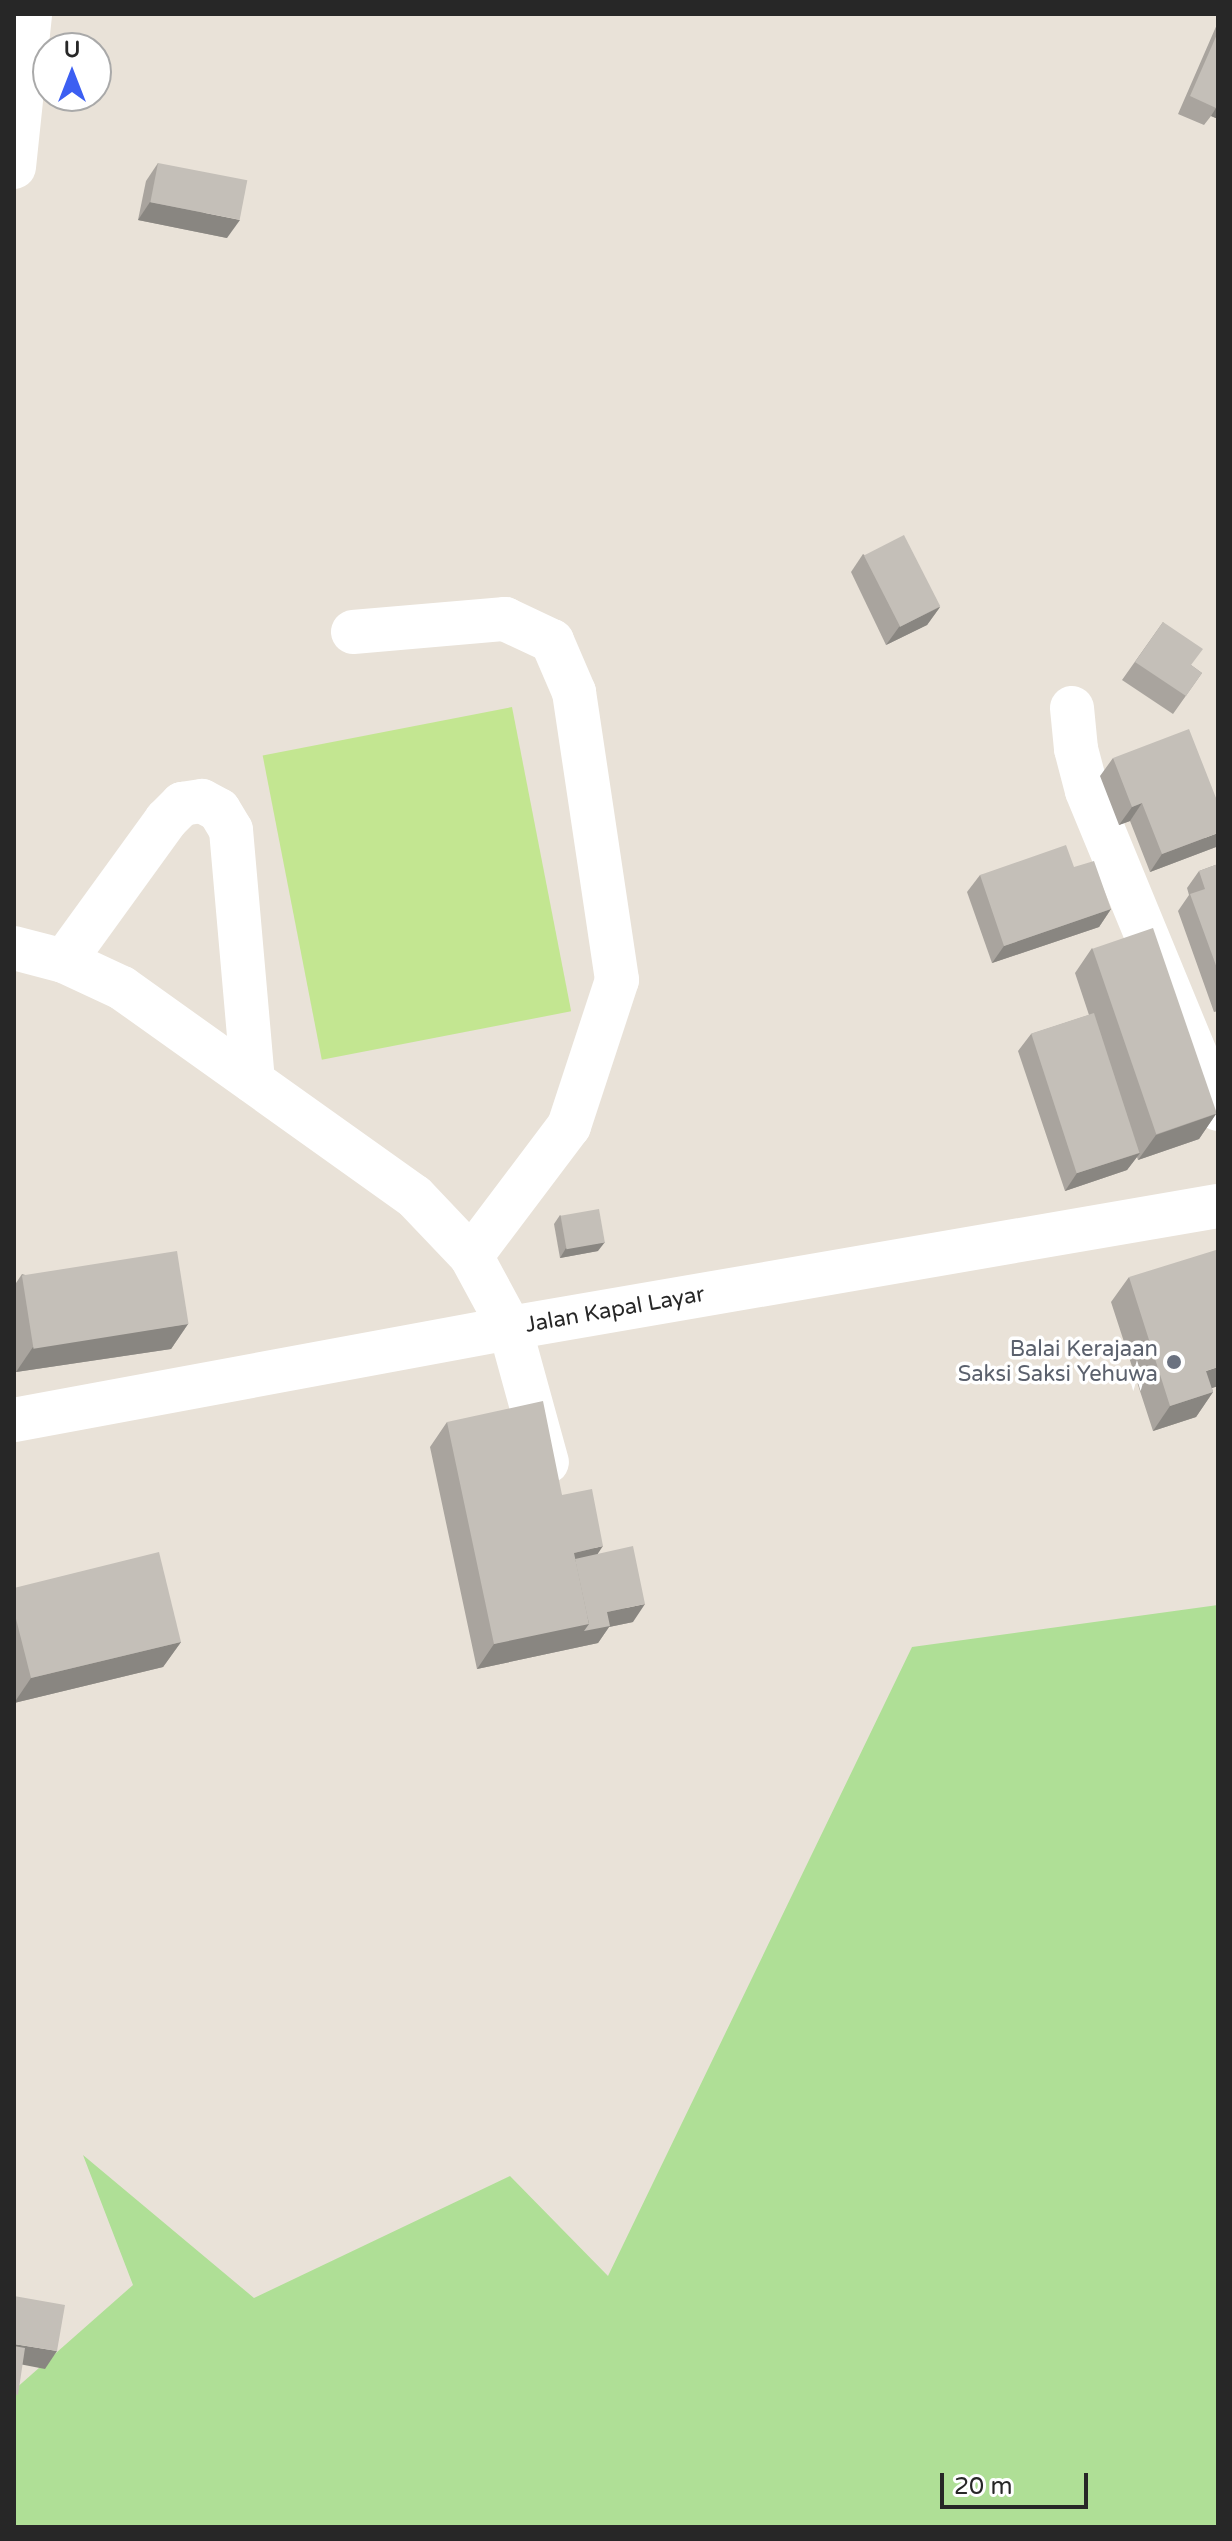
<!DOCTYPE html>
<style>
body{margin:0}
#map{position:relative;width:1232px;height:2541px;overflow:hidden;background:#e9e2d8;font-family:"Varela Round",sans-serif}
div>[style]{position:absolute}
.green>*{inset:0;background:#afdf96}
.pitch>*{inset:0;background:#c3e691;transform-origin:0 0}
.minor>*{height:44px;margin:-22px;padding:0 22px;transform-origin:22px;border-radius:22px;background:#fff}
.wall>*{inset:0;background:#a9a49e}
.shaded-wall>*{inset:0;background:#898681}
.building>*{inset:0;background:#c4bfb8;transform-origin:0 0}
.dots>*{width:22px;height:22px;translate:-50% -50%;box-sizing:border-box;border:4px solid #fff;border-radius:50%}
span{translate:-50% -50%;white-space:nowrap;text-align:center;line-height:1.15;-webkit-text-stroke:7px #fff;paint-order:stroke}
.street-label{font-size:22px;color:#272727}
.worship-label{font-size:22px;color:#5b616d}
.right{translate:-100% -50%;text-align:right}
.frame{position:absolute;inset:0;border:16px solid #272727;pointer-events:none}
.north{position:absolute;left:32px;top:32px;width:80px;height:80px;box-sizing:border-box;background:#fff;border:2px solid #a9a9a9;border-radius:50%;rotate:0deg;font-size:22px;font-weight:700;line-height:32px;text-align:center;color:#272727}
.north::after{content:'';display:block;margin:auto;width:28px;height:36px;background:#3c5ff2;clip-path:polygon(50% 0,100% 100%,50% 72%,0 100%)}
.scale{position:absolute;left:940px;top:2473px;width:148px;height:36px;box-sizing:border-box;border:4px solid #272727;border-top:0;padding-left:10px;font-size:24px;line-height:28px;white-space:nowrap;color:#272727;-webkit-text-stroke:6px #fff;paint-order:stroke}
</style>
<div id="map">
<div class="green">
<i style="clip-path:polygon(1218px 1605px,1218px 2527px,14px 2527px,14px 2390px,133px 2285px,83px 2155px,254px 2298px,510px 2176px,608px 2276px,912px 1647px)"></i>
</div>
<div class="pitch">
<i style="left:512px;top:707px;width:310px;height:254px;rotate:79deg"></i>
</div>
<div class="minor">
<i style="left:14px;top:167px;width:154px;rotate:-84deg"></i>
<i style="left:353px;top:632px;width:153px;rotate:-4.9deg"></i>
<i style="left:505px;top:619px;width:52px;rotate:25.1deg"></i>
<i style="left:552px;top:641px;width:56px;rotate:66.7deg"></i>
<i style="left:574px;top:692px;width:291px;rotate:81.5deg"></i>
<i style="left:617px;top:980px;width:154px;rotate:108.2deg"></i>
<i style="left:569px;top:1126px;width:163px;rotate:127deg"></i>
<i style="left:1072px;top:708px;width:41px;rotate:84.4deg"></i>
<i style="left:1076px;top:749px;width:43px;rotate:75.3deg"></i>
<i style="left:1087px;top:791px;width:344px;rotate:67.6deg"></i>
<i style="left:14px;top:948px;width:52px;rotate:14.6deg"></i>
<i style="left:64px;top:961px;width:64px;rotate:25deg"></i>
<i style="left:122px;top:988px;width:359px;rotate:35.5deg"></i>
<i style="left:414px;top:1196px;width:83px;rotate:46.5deg"></i>
<i style="left:471px;top:1256px;width:82px;rotate:61.6deg"></i>
<i style="left:510px;top:1328px;width:139px;rotate:74.6deg"></i>
<i style="left:64px;top:961px;width:174px;rotate:-54.1deg"></i>
<i style="left:166px;top:820px;width:23px;rotate:-45deg"></i>
<i style="left:182px;top:804px;width:20px;rotate:-9deg"></i>
<i style="left:202px;top:801px;width:19px;rotate:28deg"></i>
<i style="left:219px;top:810px;width:23px;rotate:59deg"></i>
<i style="left:231px;top:830px;width:252px;rotate:85deg"></i>
<i style="left:14px;top:1420px;width:504px;rotate:-10.51deg"></i>
<i style="left:510px;top:1328px;width:718px;rotate:-9.78deg"></i>
</div>
<div class="wall">
<i style="clip-path:polygon(1218px 22px,1218px 119px,1211px 116px,1204px 125px,1178px 114px)"></i>
<i style="clip-path:polygon(158px 163px,227px 238px,138px 220px,146px 181px)"></i>
<i style="clip-path:polygon(863px 554px,940px 607px,927px 625px,886px 645px,851px 572px)"></i>
<i style="clip-path:polygon(1163px 622px,1191px 665px,1202px 673px,1173px 714px,1122px 680px)"></i>
<i style="clip-path:polygon(1113px 758px,1216px 847px,1150px 872px,1130px 821px,1119px 825px,1100px 776px)"></i>
<i style="clip-path:polygon(1218px 864px,1218px 1011px,1214px 1012px,1178px 911px,1189px 895px,1187px 888px,1199px 871px)"></i>
<i style="clip-path:polygon(1074px 867px,1111px 909px,1099px 927px,992px 963px,967px 892px,980px 875px)"></i>
<i style="clip-path:polygon(1092px 948px,1216px 1114px,1199px 1139px,1138px 1160px,1137px 1157px,1127px 1170px,1065px 1191px,1018px 1051px,1031px 1034px,1089px 1015px,1075px 973px)"></i>
<i style="clip-path:polygon(560px 1215px,598px 1251px,560px 1258px,554px 1224px)"></i>
<i style="clip-path:polygon(22px 1274px,188px 1324px,171px 1349px,16px 1372px,14px 1361px,14px 1286px)"></i>
<i style="clip-path:polygon(1129px 1277px,1218px 1386px,1212px 1388px,1213px 1392px,1196px 1417px,1153px 1431px,1111px 1302px)"></i>
<i style="clip-path:polygon(447px 1422px,562px 1495px,598px 1554px,633px 1622px,609px 1627px,598px 1643px,477px 1669px,430px 1447px)"></i>
<i style="clip-path:polygon(14px 1588px,181px 1642px,163px 1667px,14px 1703px)"></i>
</div>
<div class="shaded-wall">
<i style="clip-path:polygon(1218px 101px,1218px 119px,1211px 116px,1216px 108px)"></i>
<i style="clip-path:polygon(150px 202px,240px 220px,227px 238px,138px 220px)"></i>
<i style="clip-path:polygon(940px 607px,927px 625px,886px 645px,899px 627px)"></i>
<i style="clip-path:polygon(1142px 803px,1130px 821px,1119px 825px,1132px 807px)"></i>
<i style="clip-path:polygon(1218px 833px,1218px 844px,1216px 847px,1150px 872px,1162px 854px)"></i>
<i style="clip-path:polygon(1111px 909px,1099px 927px,992px 963px,1004px 946px)"></i>
<i style="clip-path:polygon(1216px 1114px,1199px 1139px,1138px 1160px,1156px 1135px)"></i>
<i style="clip-path:polygon(1140px 1153px,1127px 1170px,1065px 1191px,1077px 1173px)"></i>
<i style="clip-path:polygon(605px 1242px,598px 1251px,560px 1258px,566px 1248px)"></i>
<i style="clip-path:polygon(188px 1324px,171px 1349px,16px 1372px,33px 1347px)"></i>
<i style="clip-path:polygon(1218px 1367px,1218px 1386px,1189px 1396px,1206px 1371px)"></i>
<i style="clip-path:polygon(1213px 1392px,1196px 1417px,1153px 1431px,1170px 1406px)"></i>
<i style="clip-path:polygon(603px 1546px,586px 1571px,569px 1560px,574px 1553px)"></i>
<i style="clip-path:polygon(645px 1604px,633px 1622px,609px 1627px,598px 1643px,477px 1669px,494px 1644px,607px 1612px)"></i>
<i style="clip-path:polygon(181px 1642px,163px 1667px,14px 1703px,31px 1678px)"></i>
<i style="clip-path:polygon(14px 2344px,57px 2351px,45px 2369px,14px 2363px)"></i>
</div>
<div class="building">
<i style="clip-path:polygon(1218px 32px,1218px 104px,1216px 108px,1190px 96px)"></i>
<i style="left:158px;top:163px;width:91px;height:40px;rotate:11deg"></i>
<i style="left:904px;top:535px;width:80px;height:45px;rotate:63deg"></i>
<i style="clip-path:polygon(1163px 622px,1203px 649px,1191px 665px,1202px 673px,1186px 696px,1135px 662px)"></i>
<i style="clip-path:polygon(1189px 729px,1218px 803px,1218px 833px,1162px 854px,1142px 803px,1132px 807px,1113px 758px)"></i>
<i style="clip-path:polygon(1066px 845px,1074px 867px,1094px 861px,1111px 909px,1004px 946px,980px 875px)"></i>
<i style="clip-path:polygon(1218px 864px,1218px 971px,1190px 894px,1205px 889px,1199px 871px)"></i>
<i style="left:1153px;top:928px;width:196px;height:64px;rotate:71deg"></i>
<i style="left:1094px;top:1013px;width:147px;height:66px;rotate:72deg"></i>
<i style="left:599px;top:1209px;width:34px;height:39px;rotate:80deg"></i>
<i style="clip-path:polygon(1216px 1250px,1218px 1257px,1218px 1367px,1206px 1371px,1213px 1392px,1170px 1406px,1129px 1277px)"></i>
<i style="left:177px;top:1251px;width:74px;height:157px;rotate:81deg"></i>
<i style="clip-path:polygon(543px 1401px,562px 1495px,592px 1489px,603px 1546px,574px 1553px,589px 1624px,494px 1644px,447px 1422px)"></i>
<i style="clip-path:polygon(633px 1546px,645px 1604px,607px 1612px,610px 1626px,584px 1631px,589px 1624px,575px 1559px)"></i>
<i style="clip-path:polygon(159px 1552px,181px 1642px,31px 1678px,14px 1611px,14px 1588px)"></i>
<i style="clip-path:polygon(14px 2296px,65px 2305px,57px 2351px,14px 2344px)"></i>
<i style="clip-path:polygon(14px 2346px,25px 2348px,18px 2395px,14px 2394px)"></i>
</div>
<div class="dots">
<i style="left:1174px;top:1362px;background:#6b7280"></i>
</div>
<div class="street-label">
<span style="left:615px;top:1310px;rotate:-10deg">Jalan Kapal Layar</span>
</div>
<div class="worship-label">
<span class="right" style="left:1158px;top:1362px">Balai Kerajaan<br>Saksi Saksi Yehuwa</span>
</div>
<div class="frame"></div>
<div class="north">U</div>
<div class="scale">20 m</div>
</div>
